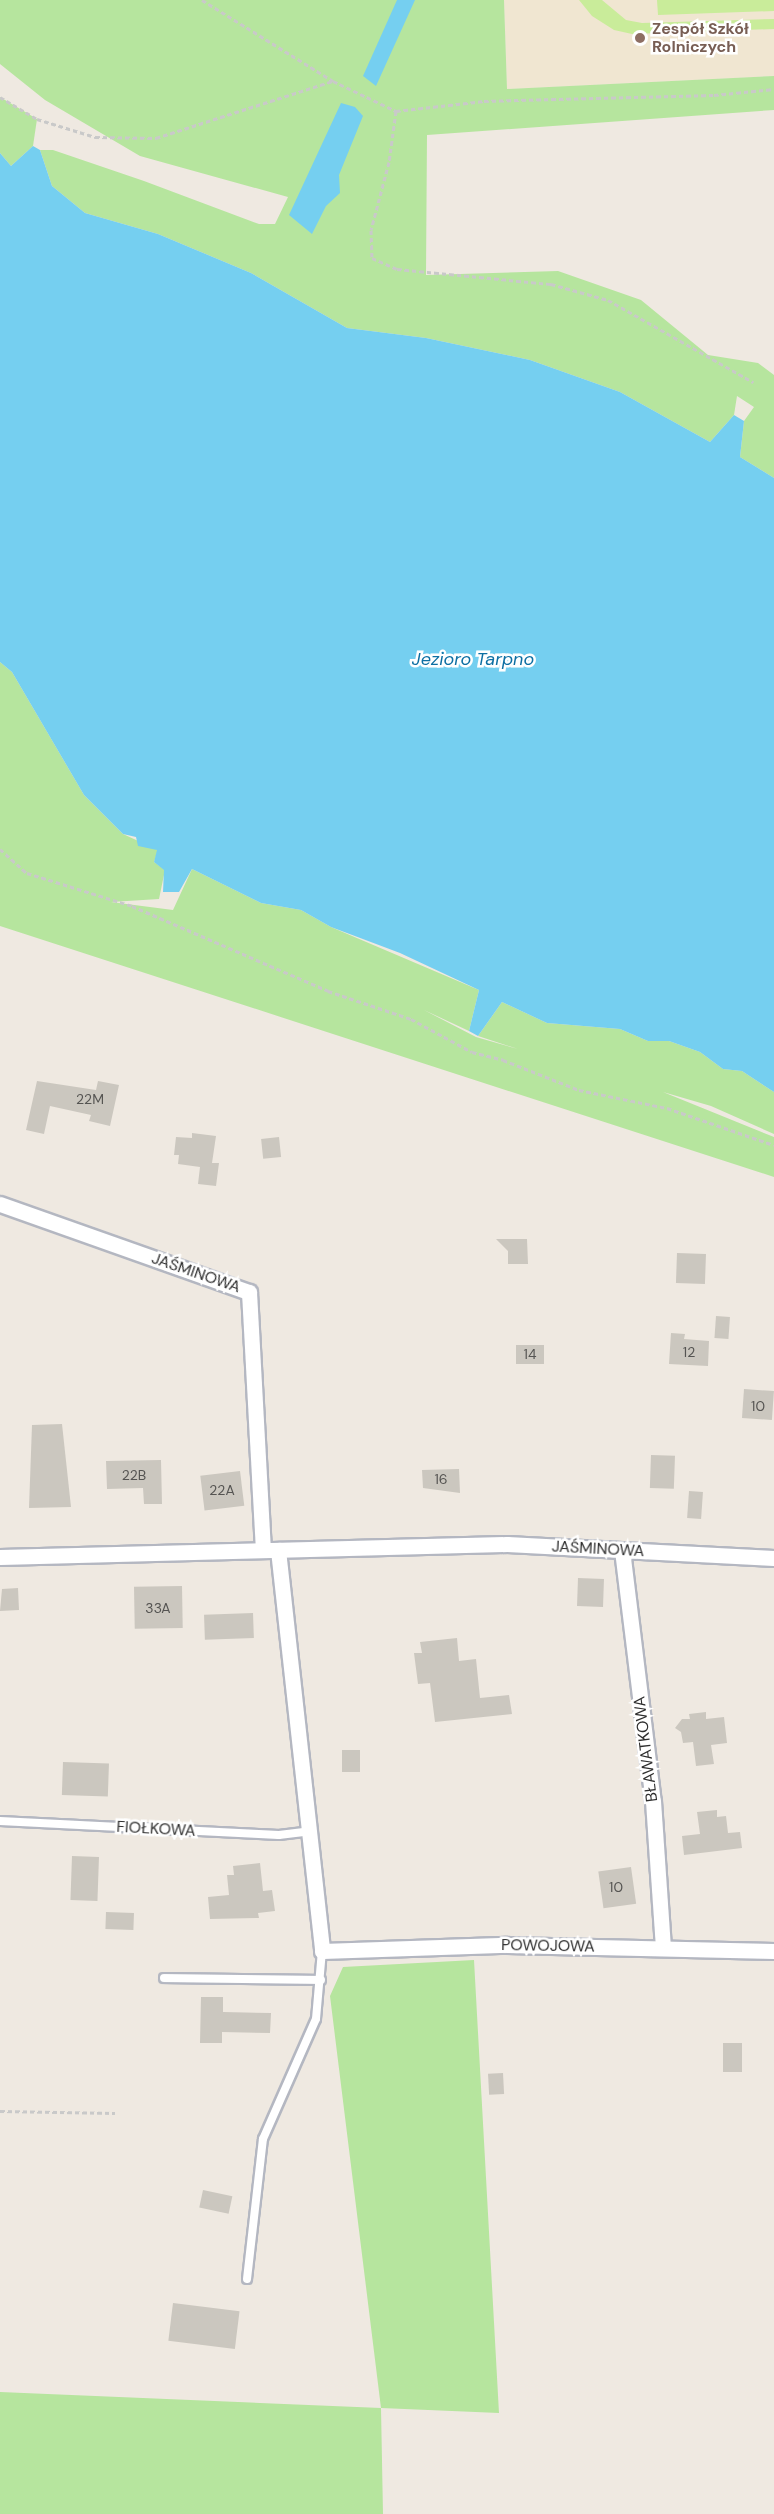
<!DOCTYPE html>
<meta charset="utf-8">
<style>
body{margin:0}
#map{position:relative;width:774px;height:2514px;overflow:hidden;background:#efe9e1;font-family:"DM Sans",sans-serif}
div>[style]{position:absolute}
.education>*{inset:0;background:#f0e6d1}
.green>*{inset:0;background:#b6e59e}
.pitch>*{inset:0;background:#c9ec9a}
.water>*{inset:0;background:#75cff0}
.building>*{inset:0;background:#cbc7bf;transform-origin:0 0}
.path>*{height:3px;margin-top:-1.5px;transform-origin:0;background:repeating-linear-gradient(90deg,#c9c9c9 0 4.5px,transparent 0 7.5px)}
.roads{filter:drop-shadow(2px 0 #b4b7c1) drop-shadow(-2px 0 #b4b7c1) drop-shadow(0 2px #b4b7c1) drop-shadow(0 -2px #b4b7c1)}
.lane>*{height:8px;margin:-4px;padding:0 4px;transform-origin:4px;border-radius:4px;background:#fff}
.street>*{height:15px;margin:-7.5px;padding:0 7.5px;transform-origin:7.5px;border-radius:7.5px;background:#fff}
.dots>*{width:16px;height:16px;translate:-50% -50%;box-sizing:border-box;border:3px solid #fff;border-radius:50%}
span{translate:-50% -50%;white-space:nowrap;text-align:center;line-height:1.15;-webkit-text-stroke:5px #fff;paint-order:stroke}
.number-label{font-size:14px;color:#555452}
.number-label span{-webkit-text-stroke-width:0}
.education-label{font-size:16px;color:#785e54;font-weight:700}
.left{translate:0 -50%;text-align:left}
.street-label{font-size:16px;color:#2e2e2e}
.water-label{font-size:18px;color:#0d6fa3;font-style:italic}
</style>
<div id="map">
<div class="education">
<i style="clip-path:polygon(504px 0,774px 0,774px 76px,507px 89px)"></i>
</div>
<div class="green">
<i style="clip-path:polygon(0 0,504px 0,507px 89px,774px 76px,774px 110px,427px 135px,426px 275px,558px 271px,641px 300px,708px 355px,758px 363px,774px 375px,774px 478px,740px 457px,744px 421px,754px 407px,737px 396px,734px 415px,710px 442px,620px 392px,530px 360px,426px 338px,347px 328px,251px 273px,158px 234px,85px 213px,52px 186px,40px 150px,53px 150px,144px 181px,259px 224px,275px 224px,288px 197px,140px 156px,45px 100px,0 64px)"></i>
<i style="clip-path:polygon(0 97px,37px 119px,33px 146px,11px 166px,0 153px)"></i>
<i style="clip-path:polygon(0 662px,12px 672px,84px 795px,123px 834px,158px 850px,154px 862px,165px 870px,159px 899px,111px 902px,173px 910px,192px 869px,261px 903px,301px 910px,331px 927px,479px 990px,469px 1031px,424px 1010px,476px 1037px,518px 1049px,478px 1036px,502px 1002px,547px 1023px,620px 1029px,648px 1041px,669px 1041px,700px 1052px,723px 1069px,742px 1071px,774px 1092px,774px 1134px,711px 1106px,663px 1092px,774px 1137px,774px 1177px,0 926px)"></i>
<i style="clip-path:polygon(474px 1960px,499px 2413px,381px 2408px,383px 2514px,0 2514px,0 2392px,381px 2408px,330px 1996px,343px 1967px)"></i>
</div>
<div class="pitch">
<i style="clip-path:polygon(579px 0,602px 0,626px 20px,642px 23px,774px 19px,774px 29px,632px 34px,614px 30px,592px 16px)"></i>
<i style="clip-path:polygon(657px 0,774px 0,774px 11px,658px 15px)"></i>
</div>
<div class="water">
<i style="clip-path:polygon(397px 0,415px 0,376px 86px,363px 76px)"></i>
<i style="clip-path:polygon(341px 103px,355px 107px,363px 116px,339px 175px,340px 193px,326px 206px,312px 234px,289px 215px)"></i>
<i style="clip-path:polygon(33px 146px,40px 150px,52px 186px,85px 213px,158px 234px,251px 273px,347px 328px,426px 338px,530px 360px,620px 392px,710px 442px,734px 415px,744px 421px,740px 457px,774px 478px,774px 1092px,742px 1071px,723px 1069px,700px 1052px,669px 1041px,648px 1041px,620px 1029px,547px 1023px,502px 1002px,478px 1036px,469px 1031px,479px 990px,400px 953px,331px 927px,301px 910px,261px 903px,192px 869px,179px 892px,163px 892px,164px 870px,154px 862px,157px 850px,138px 846px,136px 837px,123px 834px,84px 795px,12px 672px,0 662px,0 153px,11px 166px)"></i>
</div>
<div class="building">
<i style="clip-path:polygon(37px 1081px,96px 1090px,98px 1081px,119px 1085px,110px 1126px,89px 1121px,91px 1115px,50px 1106px,44px 1134px,26px 1130px)"></i>
<i style="clip-path:polygon(192px 1133px,216px 1136px,212px 1163px,219px 1163px,216px 1186px,198px 1184px,200px 1167px,178px 1164px,179px 1155px,174px 1155px,176px 1137px,192px 1138px)"></i>
<i style="left:279px;top:1137px;width:20px;height:18px;rotate:84deg"></i>
<i style="clip-path:polygon(496px 1239px,527px 1239px,528px 1264px,508px 1264px,508px 1251px)"></i>
<i style="left:677px;top:1253px;width:29px;height:30px;rotate:2deg"></i>
<i style="left:716px;top:1316px;width:14px;height:22px;rotate:4deg"></i>
<i style="clip-path:polygon(671px 1333px,685px 1334px,684px 1339px,709px 1341px,708px 1366px,669px 1364px)"></i>
<i style="left:516px;top:1345px;width:28px;height:19px"></i>
<i style="left:744px;top:1389px;width:30px;height:29px;rotate:4deg"></i>
<i style="clip-path:polygon(62px 1424px,71px 1507px,29px 1508px,32px 1425px)"></i>
<i style="left:651px;top:1455px;width:24px;height:33px;rotate:2deg"></i>
<i style="clip-path:polygon(161px 1460px,162px 1504px,144px 1504px,143px 1488px,107px 1489px,106px 1461px)"></i>
<i style="clip-path:polygon(459px 1469px,460px 1493px,423px 1488px,422px 1470px)"></i>
<i style="left:240px;top:1471px;width:35px;height:40px;rotate:83deg"></i>
<i style="left:689px;top:1491px;width:14px;height:27px;rotate:4deg"></i>
<i style="left:578px;top:1578px;width:26px;height:28px;rotate:2deg"></i>
<i style="left:182px;top:1586px;width:42px;height:48px;rotate:89deg"></i>
<i style="clip-path:polygon(18px 1588px,19px 1610px,0 1611px,2px 1589px)"></i>
<i style="left:253px;top:1613px;width:25px;height:49px;rotate:88deg"></i>
<i style="clip-path:polygon(457px 1638px,459px 1661px,476px 1659px,480px 1698px,509px 1695px,512px 1714px,435px 1722px,430px 1683px,418px 1684px,414px 1653px,422px 1653px,420px 1642px)"></i>
<i style="clip-path:polygon(706px 1712px,706px 1719px,724px 1717px,727px 1743px,711px 1745px,714px 1764px,696px 1766px,693px 1742px,683px 1743px,681px 1732px,675px 1728px,682px 1719px,690px 1719px,689px 1714px)"></i>
<i style="left:360px;top:1750px;width:22px;height:18px;rotate:90deg"></i>
<i style="left:63px;top:1762px;width:46px;height:33px;rotate:2deg"></i>
<i style="clip-path:polygon(717px 1810px,717px 1817px,726px 1816px,728px 1833px,740px 1832px,742px 1848px,684px 1855px,682px 1836px,700px 1834px,697px 1812px)"></i>
<i style="left:72px;top:1856px;width:27px;height:44px;rotate:2deg"></i>
<i style="clip-path:polygon(260px 1863px,263px 1891px,272px 1890px,275px 1911px,258px 1913px,259px 1918px,210px 1919px,208px 1897px,229px 1895px,227px 1875px,234px 1875px,233px 1866px)"></i>
<i style="left:631px;top:1867px;width:37px;height:33px;rotate:82deg"></i>
<i style="left:106px;top:1912px;width:28px;height:17px;rotate:2deg"></i>
<i style="clip-path:polygon(201px 1997px,223px 1997px,223px 2012px,271px 2013px,270px 2033px,222px 2032px,222px 2043px,200px 2043px)"></i>
<i style="left:723px;top:2043px;width:19px;height:29px"></i>
<i style="left:503px;top:2073px;width:21px;height:15px;rotate:87deg"></i>
<i style="left:203px;top:2190px;width:30px;height:18px;rotate:12deg"></i>
<i style="left:173px;top:2303px;width:67px;height:38px;rotate:7deg"></i>
</div>
<div class="path">
<i style="left:202px;top:0;width:154px;rotate:31.7deg"></i>
<i style="left:333px;top:81px;width:70px;rotate:25.5deg"></i>
<i style="left:396px;top:111px;width:89px;rotate:-6.5deg"></i>
<i style="left:484px;top:101px;width:230px;rotate:-1.5deg"></i>
<i style="left:714px;top:95px;width:60px;rotate:-5.7deg"></i>
<i style="left:0;top:97px;width:43px;rotate:30.7deg"></i>
<i style="left:37px;top:119px;width:61px;rotate:17.2deg"></i>
<i style="left:95px;top:137px;width:61px;rotate:0.9deg"></i>
<i style="left:156px;top:138px;width:186px;rotate:-17.9deg"></i>
<i style="left:396px;top:111px;width:51px;rotate:97.8deg"></i>
<i style="left:389px;top:162px;width:70px;rotate:104.8deg"></i>
<i style="left:371px;top:230px;width:28px;rotate:88deg"></i>
<i style="left:372px;top:258px;width:27px;rotate:24deg"></i>
<i style="left:397px;top:269px;width:155px;rotate:5.6deg"></i>
<i style="left:551px;top:284px;width:59px;rotate:15.7deg"></i>
<i style="left:608px;top:300px;width:167px;rotate:29.5deg"></i>
<i style="left:0;top:849px;width:36px;rotate:42deg"></i>
<i style="left:27px;top:873px;width:110px;rotate:17.4deg"></i>
<i style="left:132px;top:906px;width:214px;rotate:23.4deg"></i>
<i style="left:328px;top:991px;width:88px;rotate:18.6deg"></i>
<i style="left:411px;top:1019px;width:69px;rotate:28.4deg"></i>
<i style="left:472px;top:1052px;width:32px;rotate:14deg"></i>
<i style="left:503px;top:1060px;width:82px;rotate:21.5deg"></i>
<i style="left:579px;top:1090px;width:90px;rotate:11.6deg"></i>
<i style="left:667px;top:1108px;width:113px;rotate:19.1deg"></i>
<i style="left:0;top:2111px;width:115px;rotate:1deg"></i>
</div>
<div class="roads">
<div class="lane">
<i style="left:0;top:1821px;width:279px;rotate:2.9deg"></i>
<i style="left:279px;top:1835px;width:31px;rotate:-7deg"></i>
<i style="left:164px;top:1978px;width:157px;rotate:0.7deg"></i>
<i style="left:247px;top:2279px;width:141px;rotate:-83.5deg"></i>
<i style="left:263px;top:2139px;width:131px;rotate:-66.2deg"></i>
<i style="left:316px;top:2019px;width:68px;rotate:-85deg"></i>
</div>
<div class="street">
<i style="left:0;top:1204px;width:264px;rotate:19.5deg"></i>
<i style="left:249px;top:1292px;width:258px;rotate:86.9deg"></i>
<i style="left:278px;top:1550px;width:403px;rotate:83.7deg"></i>
<i style="left:322px;top:1951px;width:185px;rotate:-1.9deg"></i>
<i style="left:507px;top:1945px;width:267px;rotate:1.3deg"></i>
<i style="left:622px;top:1550px;width:253px;rotate:83deg"></i>
<i style="left:653px;top:1801px;width:147px;rotate:86.1deg"></i>
<i style="left:0;top:1557px;width:507px;rotate:-1.47deg"></i>
<i style="left:507px;top:1544px;width:267px;rotate:3deg"></i>
</div>
</div>
<div class="dots">
<i style="left:640px;top:38px;background:#8d6e63"></i>
</div>
<div class="number-label">
<span style="left:90px;top:1099px">22M</span>
<span style="left:689px;top:1352px">12</span>
<span style="left:530px;top:1354px">14</span>
<span style="left:758px;top:1406px">10</span>
<span style="left:134px;top:1475px">22B</span>
<span style="left:441px;top:1479px">16</span>
<span style="left:222px;top:1490px">22A</span>
<span style="left:158px;top:1608px">33A</span>
<span style="left:616px;top:1887px">10</span>
</div>
<div class="education-label">
<span class="left" style="left:652px;top:38px">Zespół Szkół<br>Rolniczych</span>
</div>
<div class="street-label">
<span style="left:196px;top:1273px;rotate:19deg">JAŚMINOWA</span>
<span style="left:598px;top:1549px;rotate:3deg">JAŚMINOWA</span>
<span style="left:646px;top:1749px;rotate:-97deg">BŁAWATKOWA</span>
<span style="left:156px;top:1829px;rotate:3deg">FIOŁKOWA</span>
<span style="left:548px;top:1946px;rotate:1deg">POWOJOWA</span>
</div>
<div class="water-label">
<span style="left:473px;top:659px">Jezioro Tarpno</span>
</div>
</div>
